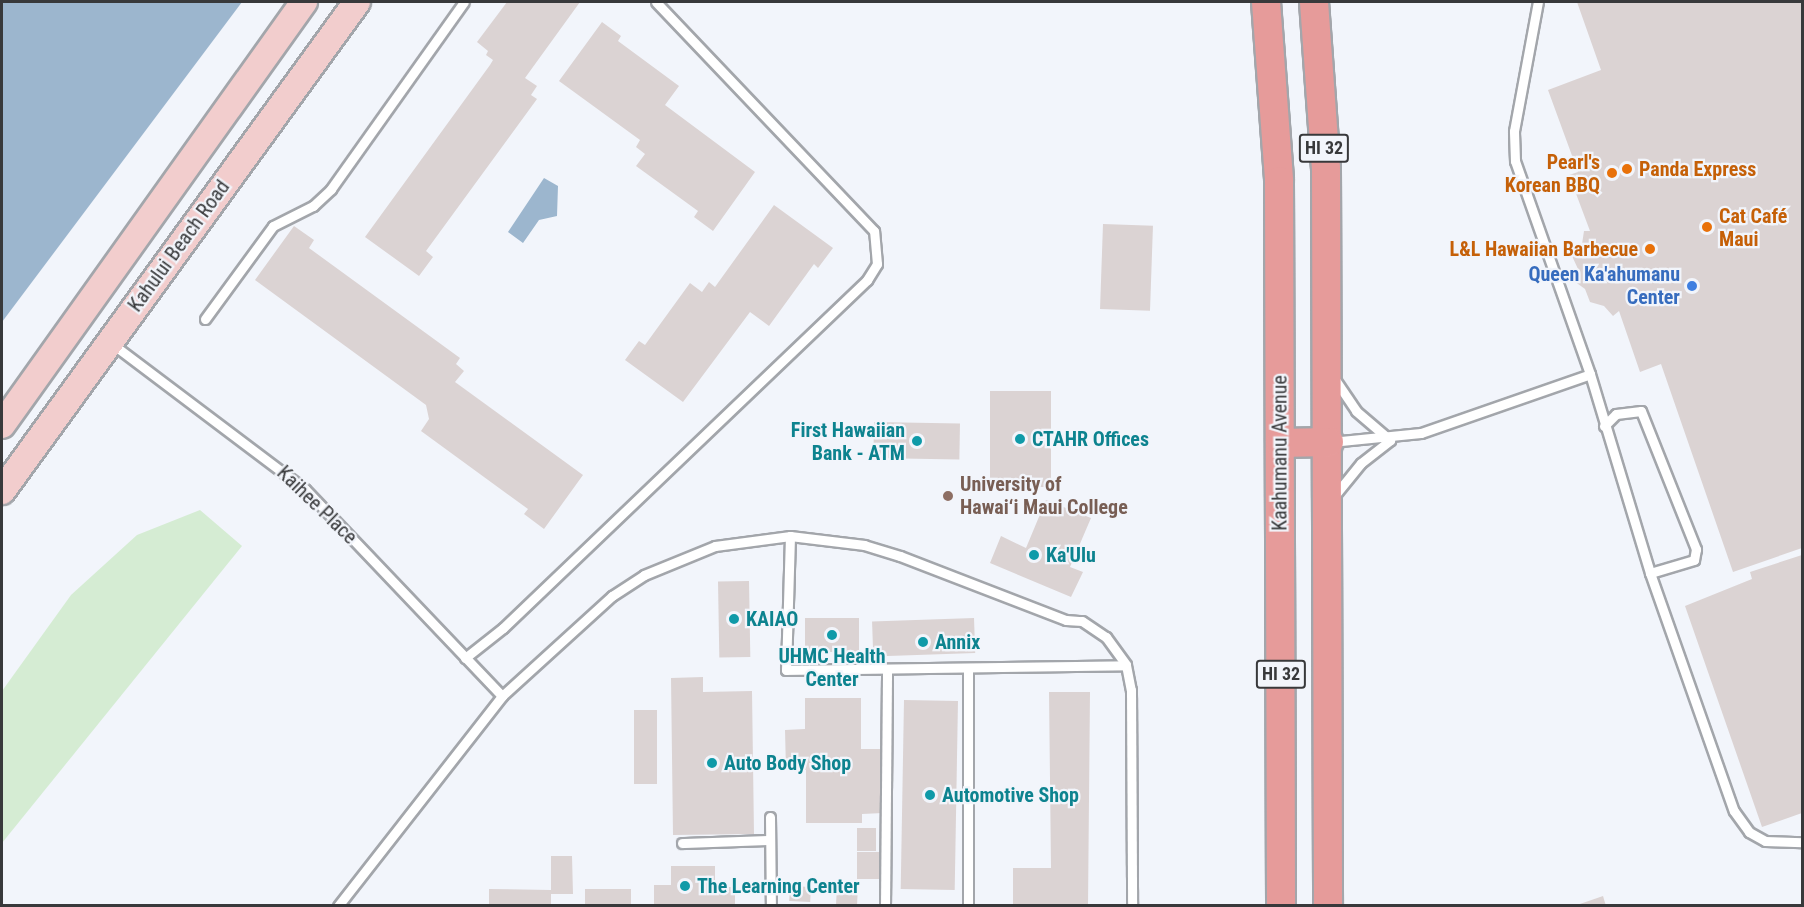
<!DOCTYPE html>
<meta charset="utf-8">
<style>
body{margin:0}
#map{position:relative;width:1804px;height:907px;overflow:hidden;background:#f2f5fb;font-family:"Roboto Condensed",sans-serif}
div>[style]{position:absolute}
.green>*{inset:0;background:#d5ecd3}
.water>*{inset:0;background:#9cb6ce}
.building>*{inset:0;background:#dbd3d3;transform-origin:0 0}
.roads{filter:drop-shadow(2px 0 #a3a6ab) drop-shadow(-2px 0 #a3a6ab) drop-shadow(0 2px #a3a6ab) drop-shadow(0 -2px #a3a6ab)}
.lane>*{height:9px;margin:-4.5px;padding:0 4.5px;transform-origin:4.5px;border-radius:4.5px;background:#fff}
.secondary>*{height:26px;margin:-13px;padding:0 13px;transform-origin:13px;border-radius:13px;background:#f2cdcd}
.primary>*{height:28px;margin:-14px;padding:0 14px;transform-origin:14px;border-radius:14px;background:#e69b9a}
.dots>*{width:16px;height:16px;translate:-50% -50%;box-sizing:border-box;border:3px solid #f2f5fb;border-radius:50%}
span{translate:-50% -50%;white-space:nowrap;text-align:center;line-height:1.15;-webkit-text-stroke:4.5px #f2f5fb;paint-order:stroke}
.shield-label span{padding:2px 4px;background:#f2f5fb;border:2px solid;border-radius:4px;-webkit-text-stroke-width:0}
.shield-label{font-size:18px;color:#38393b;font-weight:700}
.food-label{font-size:20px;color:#c56008;font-weight:700}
.right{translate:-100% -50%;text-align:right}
.left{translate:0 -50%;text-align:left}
.street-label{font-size:20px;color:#38393b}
.shop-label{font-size:20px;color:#366cbe;font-weight:700}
.culture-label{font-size:20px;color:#0d838f;font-weight:700}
.education-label{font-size:20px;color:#785e54;font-weight:700}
.frame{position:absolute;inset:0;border:3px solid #38393b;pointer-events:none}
</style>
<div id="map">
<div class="green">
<i style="clip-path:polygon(200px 510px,242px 546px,2px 843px,2px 691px,71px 595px,137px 535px)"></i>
</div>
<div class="water">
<i style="clip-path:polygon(2px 2px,242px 2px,2px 322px)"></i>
<i style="clip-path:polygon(544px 178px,558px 186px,557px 216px,539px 220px,523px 243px,508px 232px)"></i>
</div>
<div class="building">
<i style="clip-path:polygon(507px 2px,580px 2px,525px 78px,537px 86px,531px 95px,537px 99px,426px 251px,433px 257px,419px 276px,365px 237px,490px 65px,493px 60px,486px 55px,488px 51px,477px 42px)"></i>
<i style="clip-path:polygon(1577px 2px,1802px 2px,1802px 548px,1733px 572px,1661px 364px,1640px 372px,1619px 311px,1613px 316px,1604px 306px,1590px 302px,1585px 289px,1574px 281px,1578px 269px,1572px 256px,1582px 244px,1584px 231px,1590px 231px,1569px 175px,1578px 172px,1548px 90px,1601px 70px)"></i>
<i style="clip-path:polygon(602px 22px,621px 36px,618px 41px,679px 86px,665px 105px,755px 172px,713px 231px,694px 217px,698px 211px,636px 166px,645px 154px,636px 147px,640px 140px,559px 81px)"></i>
<i style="clip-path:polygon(774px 205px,833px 248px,818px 268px,814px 264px,769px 326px,750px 312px,683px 402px,625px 360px,639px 341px,645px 345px,690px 283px,702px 292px,709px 282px,715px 287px)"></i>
<i style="left:1103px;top:224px;width:50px;height:85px;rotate:2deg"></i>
<i style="clip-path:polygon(294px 226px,314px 240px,309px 248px,460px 358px,456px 364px,464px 371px,455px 382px,583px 475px,544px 529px,524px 514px,528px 509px,421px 431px,429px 419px,426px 405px,255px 280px)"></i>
<i style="left:990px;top:391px;width:61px;height:96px"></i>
<i style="left:874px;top:422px;width:86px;height:36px;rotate:1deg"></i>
<i style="clip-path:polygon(1046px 500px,1091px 518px,1070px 567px,1083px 572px,1071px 597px,990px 563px,1001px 536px,1026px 548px)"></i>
<i style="clip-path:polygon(1802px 555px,1802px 813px,1762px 827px,1685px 606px,1752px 579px,1750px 572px)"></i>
<i style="left:749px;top:581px;width:76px;height:31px;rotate:89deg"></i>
<i style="left:805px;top:618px;width:54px;height:34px"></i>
<i style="left:974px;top:618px;width:35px;height:102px;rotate:88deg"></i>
<i style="clip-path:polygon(703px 677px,703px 692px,752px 691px,754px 834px,673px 835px,671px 678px)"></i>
<i style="clip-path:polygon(1049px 692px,1090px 692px,1088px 906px,1013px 906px,1013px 868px,1051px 868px)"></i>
<i style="clip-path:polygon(805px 698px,861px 698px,861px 749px,883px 749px,883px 813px,862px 814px,862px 823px,806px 823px,806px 770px,786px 770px,785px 730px,805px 729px)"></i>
<i style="left:904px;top:700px;width:54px;height:189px;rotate:1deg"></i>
<i style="left:634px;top:710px;width:23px;height:74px"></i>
<i style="left:857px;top:828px;width:19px;height:23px"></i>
<i style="left:857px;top:852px;width:23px;height:27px"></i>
<i style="clip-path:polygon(551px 856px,572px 856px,573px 894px,551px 894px,551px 906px,489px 906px,489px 889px,551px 890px)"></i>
<i style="clip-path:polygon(671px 866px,715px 866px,715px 887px,735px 887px,735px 906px,654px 906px,654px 885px,671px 885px)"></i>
<i style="left:790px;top:886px;width:21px;height:15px;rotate:3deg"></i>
<i style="left:837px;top:886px;width:21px;height:18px;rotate:3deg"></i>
<i style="left:631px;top:889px;width:17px;height:46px;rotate:90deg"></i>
<i style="clip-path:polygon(1603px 896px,1606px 906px,1577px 906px,1577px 905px)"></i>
</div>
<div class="roads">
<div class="lane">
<i style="left:205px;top:319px;width:115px;rotate:-53.8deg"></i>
<i style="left:273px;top:226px;width:45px;rotate:-26.6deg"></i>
<i style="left:313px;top:206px;width:25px;rotate:-43deg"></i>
<i style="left:331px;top:189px;width:229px;rotate:-54.6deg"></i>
<i style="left:111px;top:343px;width:243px;rotate:37deg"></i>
<i style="left:305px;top:489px;width:286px;rotate:46.4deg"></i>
<i style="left:1590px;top:374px;width:208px;rotate:73.2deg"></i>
<i style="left:1650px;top:573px;width:252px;rotate:70.6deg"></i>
<i style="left:1734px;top:811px;width:26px;rotate:54deg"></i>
<i style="left:1749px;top:832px;width:18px;rotate:29deg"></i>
<i style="left:1765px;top:841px;width:37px;rotate:2deg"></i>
<i style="left:1336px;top:381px;width:36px;rotate:56deg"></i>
<i style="left:1356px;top:411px;width:45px;rotate:40.5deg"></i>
<i style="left:1604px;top:426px;width:17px;rotate:-45deg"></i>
<i style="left:1616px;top:414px;width:25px;rotate:-7deg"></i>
<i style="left:1641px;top:411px;width:149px;rotate:68.3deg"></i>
<i style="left:1696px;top:549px;width:11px;rotate:100deg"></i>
<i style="left:1694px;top:560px;width:46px;rotate:163.5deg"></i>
<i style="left:1331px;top:442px;width:90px;rotate:-5.7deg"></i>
<i style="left:1421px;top:433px;width:179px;rotate:-19.2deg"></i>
<i style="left:1590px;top:374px;width:226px;rotate:-109.4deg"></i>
<i style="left:1515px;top:161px;width:30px;rotate:-92deg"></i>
<i style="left:1514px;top:131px;width:131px;rotate:-79.5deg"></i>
<i style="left:1335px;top:495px;width:41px;rotate:-50.9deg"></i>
<i style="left:1361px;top:463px;width:37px;rotate:-38deg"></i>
<i style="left:790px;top:536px;width:134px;rotate:91.7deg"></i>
<i style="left:786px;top:670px;width:340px;rotate:-0.8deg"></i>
<i style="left:465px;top:658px;width:48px;rotate:-38.3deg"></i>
<i style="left:503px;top:628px;width:504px;rotate:-43.71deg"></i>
<i style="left:867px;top:280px;width:19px;rotate:-58deg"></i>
<i style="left:877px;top:264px;width:33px;rotate:-95deg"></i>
<i style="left:874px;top:231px;width:316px;rotate:-133.6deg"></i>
<i style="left:770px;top:817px;width:89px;rotate:89.4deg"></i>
<i style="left:682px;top:843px;width:88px;rotate:-2deg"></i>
<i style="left:338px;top:906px;width:266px;rotate:-52deg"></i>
<i style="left:502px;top:696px;width:149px;rotate:-42.3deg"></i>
<i style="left:612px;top:596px;width:38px;rotate:-33deg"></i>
<i style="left:644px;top:575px;width:77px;rotate:-22.2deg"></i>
<i style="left:715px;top:546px;width:76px;rotate:-7.6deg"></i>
<i style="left:790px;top:536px;width:75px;rotate:6.9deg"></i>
<i style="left:864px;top:545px;width:38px;rotate:17deg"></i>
<i style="left:900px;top:556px;width:178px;rotate:21.1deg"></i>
<i style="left:1066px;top:620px;width:16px;rotate:4deg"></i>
<i style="left:1082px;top:621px;width:29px;rotate:34deg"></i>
<i style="left:1106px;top:637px;width:34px;rotate:54deg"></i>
<i style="left:1126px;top:665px;width:25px;rotate:79deg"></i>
<i style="left:1131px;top:690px;width:216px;rotate:89.7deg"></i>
<i style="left:885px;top:906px;width:236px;rotate:-89.5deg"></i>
<i style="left:968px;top:906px;width:235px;rotate:-90deg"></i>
</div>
<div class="secondary">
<i style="left:2px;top:425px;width:520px;rotate:-54.48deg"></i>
<i style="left:2px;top:491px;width:604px;rotate:-54.02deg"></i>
</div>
<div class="primary">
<i style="left:1266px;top:2px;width:179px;rotate:85.8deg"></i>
<i style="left:1279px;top:181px;width:725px;rotate:89.84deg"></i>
<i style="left:1314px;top:2px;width:167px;rotate:85.9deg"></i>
<i style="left:1326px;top:169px;width:737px;rotate:89.84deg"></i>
<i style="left:1280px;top:443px;width:49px;rotate:-1.2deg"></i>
</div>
</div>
<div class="dots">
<i style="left:1627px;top:169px;background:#e8710a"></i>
<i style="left:1612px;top:173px;background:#e8710a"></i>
<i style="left:1707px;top:227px;background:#e8710a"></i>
<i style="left:1650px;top:249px;background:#e8710a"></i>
<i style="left:1692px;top:286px;background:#3f7fe0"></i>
<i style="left:1020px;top:439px;background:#0f9aa8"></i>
<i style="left:917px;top:441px;background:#0f9aa8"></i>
<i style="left:948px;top:496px;background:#8d6e63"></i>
<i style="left:1034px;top:555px;background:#0f9aa8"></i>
<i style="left:734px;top:619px;background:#0f9aa8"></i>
<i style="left:832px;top:635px;background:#0f9aa8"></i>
<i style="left:923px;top:642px;background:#0f9aa8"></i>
<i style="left:712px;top:763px;background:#0f9aa8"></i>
<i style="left:930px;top:795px;background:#0f9aa8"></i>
<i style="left:685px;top:886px;background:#0f9aa8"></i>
</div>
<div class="shield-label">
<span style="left:1324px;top:148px">HI 32</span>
<span style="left:1281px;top:674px">HI 32</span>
</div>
<div class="food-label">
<span class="right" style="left:1600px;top:174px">Pearl's<br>Korean BBQ</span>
<span class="left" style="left:1639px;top:169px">Panda Express</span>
<span class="left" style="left:1719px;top:228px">Cat Café<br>Maui</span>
<span class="right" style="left:1638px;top:249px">L&amp;L Hawaiian Barbecue</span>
</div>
<div class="street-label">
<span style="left:179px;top:246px;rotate:-54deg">Kahului Beach Road</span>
<span style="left:1280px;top:453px;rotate:-90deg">Kaahumanu Avenue</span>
<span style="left:317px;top:505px;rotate:44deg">Kaihee Place</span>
</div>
<div class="shop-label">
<span class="right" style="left:1680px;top:286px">Queen Ka'ahumanu<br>Center</span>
</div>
<div class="culture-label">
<span class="right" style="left:905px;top:442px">First Hawaiian<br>Bank - ATM</span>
<span class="left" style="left:1032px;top:439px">CTAHR Offices</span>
<span class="left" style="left:1046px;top:555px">Ka'Ulu</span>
<span class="left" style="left:746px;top:619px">KAIAO</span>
<span class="left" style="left:935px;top:642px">Annix</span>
<span style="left:832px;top:668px">UHMC Health<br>Center</span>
<span class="left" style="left:724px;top:763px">Auto Body Shop</span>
<span class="left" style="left:942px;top:795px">Automotive Shop</span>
<span class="left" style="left:697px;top:886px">The Learning Center</span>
</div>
<div class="education-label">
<span class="left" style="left:960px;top:496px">University of<br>Hawai‘i Maui College</span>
</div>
<div class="frame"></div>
</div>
